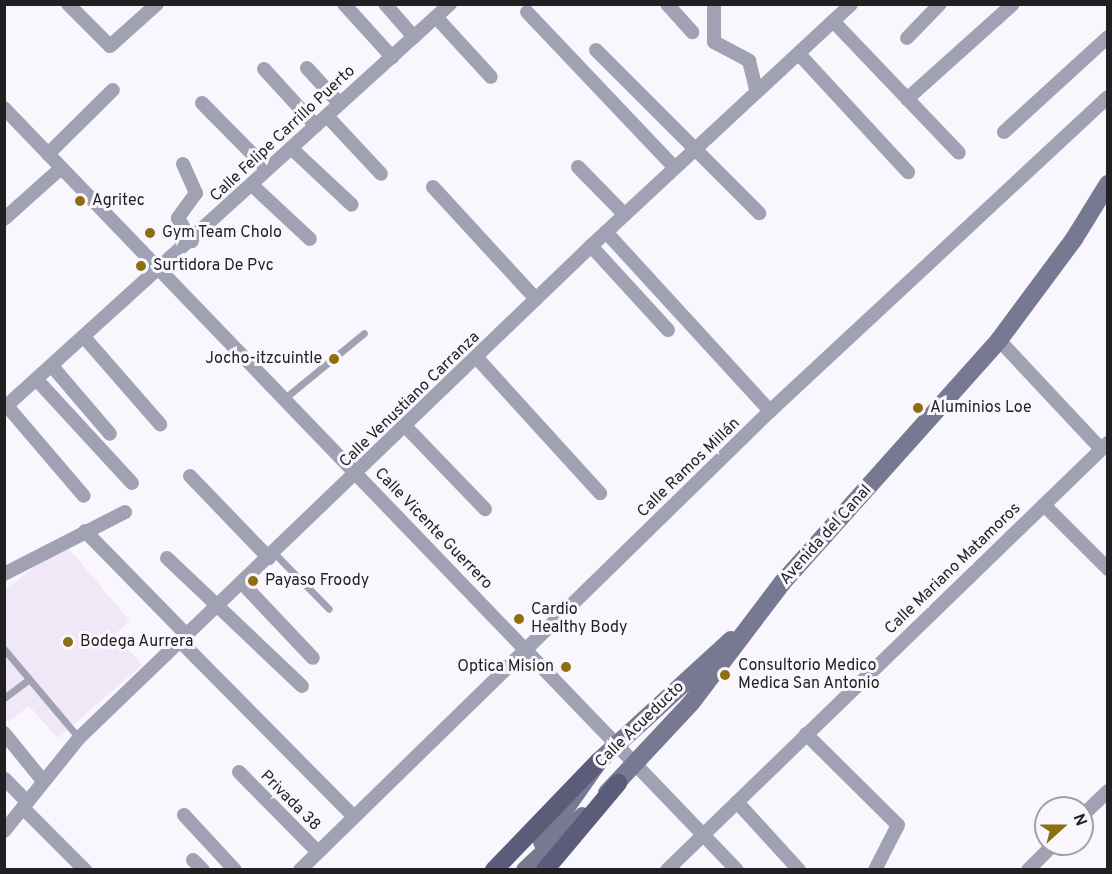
<!DOCTYPE html>
<meta charset="utf-8">
<style>
body{margin:0}
#map{position:relative;width:1112px;height:874px;overflow:hidden;background:#f9f6fd;font-family:Overpass,sans-serif}
div>[style]{position:absolute}
.built>*{inset:0;background:#f0e8f6}
.lane>*{height:7px;margin:-3.5px;padding:0 3.5px;transform-origin:3.5px;border-radius:3.5px;background:#a0a2b3}
.street>*{height:14px;margin:-7px;padding:0 7px;transform-origin:7px;border-radius:7px;background:#a0a2b3}
.secondary>*{height:18px;margin:-9px;padding:0 9px;transform-origin:9px;border-radius:9px;background:#777992}
.primary>*{height:18px;margin:-9px;padding:0 9px;transform-origin:9px;border-radius:9px;background:#5a5c7a}
.dots>*{width:16px;height:16px;translate:-50% -50%;box-sizing:border-box;border:3px solid #f9f6fd;border-radius:50%}
span{translate:-50% -50%;white-space:nowrap;text-align:center;line-height:1.15;-webkit-text-stroke:6px #f9f6fd;paint-order:stroke}
.street-label{font-size:16px;color:#201f22}
.poi-label{font-size:16px;color:#201f22}
.left{translate:0 -50%;text-align:left}
.right{translate:-100% -50%;text-align:right}
.frame{position:absolute;inset:0;border:6px solid #201f22;pointer-events:none}
.north{position:absolute;left:1034px;top:796px;width:60px;height:60px;box-sizing:border-box;background:#f9f6fd;border:2px solid #a2a0a5;border-radius:50%;rotate:69deg;font-size:16px;font-weight:700;line-height:24px;text-align:center;color:#201f22}
.north::after{content:'';display:block;margin:auto;width:21px;height:27px;background:#8e6e11;clip-path:polygon(50% 0,100% 100%,50% 72%,0 100%)}
</style>
<div id="map">
<div class="built">
<i style="clip-path:polygon(64px 543px,130px 621px,115px 634px,142px 665px,58px 738px,29px 706px,8px 722px,5px 717px,5px 590px)"></i>
</div>
<div class="lane">
<i style="left:285px;top:398px;width:102px;rotate:-39.4deg"></i>
<i style="left:274px;top:553px;width:78px;rotate:45.5deg"></i>
<i style="left:4px;top:649px;width:116px;rotate:49.9deg"></i>
<i style="left:4px;top:698px;width:31px;rotate:-37deg"></i>
</div>
<div class="street">
<i style="left:68px;top:4px;width:59px;rotate:45deg"></i>
<i style="left:110px;top:46px;width:63px;rotate:-41.8deg"></i>
<i style="left:344px;top:4px;width:72px;rotate:47.8deg"></i>
<i style="left:385px;top:4px;width:44px;rotate:48.7deg"></i>
<i style="left:667px;top:4px;width:38px;rotate:48deg"></i>
<i style="left:714px;top:4px;width:38px;rotate:90deg"></i>
<i style="left:714px;top:42px;width:40px;rotate:28deg"></i>
<i style="left:749px;top:61px;width:32px;rotate:76deg"></i>
<i style="left:527px;top:12px;width:214px;rotate:46.5deg"></i>
<i style="left:436px;top:17px;width:81px;rotate:47.5deg"></i>
<i style="left:833px;top:21px;width:182px;rotate:46.3deg"></i>
<i style="left:907px;top:38px;width:47px;rotate:-45.9deg"></i>
<i style="left:596px;top:50px;width:231px;rotate:45deg"></i>
<i style="left:799px;top:54px;width:161px;rotate:47.3deg"></i>
<i style="left:307px;top:68px;width:47px;rotate:47.6deg"></i>
<i style="left:264px;top:69px;width:77px;rotate:47.6deg"></i>
<i style="left:907px;top:99px;width:142px;rotate:-41.9deg"></i>
<i style="left:202px;top:103px;width:93px;rotate:45.4deg"></i>
<i style="left:4px;top:108px;width:1057px;rotate:46.11deg"></i>
<i style="left:327px;top:116px;width:79px;rotate:47deg"></i>
<i style="left:1004px;top:132px;width:141px;rotate:-42.4deg"></i>
<i style="left:291px;top:148px;width:83px;rotate:43.1deg"></i>
<i style="left:48px;top:154px;width:91px;rotate:-44.6deg"></i>
<i style="left:183px;top:164px;width:32px;rotate:66deg"></i>
<i style="left:196px;top:193px;width:31px;rotate:126deg"></i>
<i style="left:178px;top:218px;width:27px;rotate:59deg"></i>
<i style="left:578px;top:167px;width:66px;rotate:45.6deg"></i>
<i style="left:252px;top:185px;width:79px;rotate:43deg"></i>
<i style="left:433px;top:187px;width:152px;rotate:47.4deg"></i>
<i style="left:4px;top:219px;width:76px;rotate:-41.8deg"></i>
<i style="left:606px;top:232px;width:243px;rotate:47.5deg"></i>
<i style="left:591px;top:246px;width:114px;rotate:47.5deg"></i>
<i style="left:84px;top:337px;width:116px;rotate:48.9deg"></i>
<i style="left:999px;top:340px;width:149px;rotate:46.9deg"></i>
<i style="left:477px;top:358px;width:183px;rotate:47.7deg"></i>
<i style="left:52px;top:366px;width:89px;rotate:49.5deg"></i>
<i style="left:37px;top:380px;width:140px;rotate:47.3deg"></i>
<i style="left:7px;top:406px;width:118px;rotate:49.5deg"></i>
<i style="left:4px;top:408px;width:602px;rotate:-42.17deg"></i>
<i style="left:406px;top:427px;width:114px;rotate:46.1deg"></i>
<i style="left:190px;top:476px;width:114px;rotate:46.1deg"></i>
<i style="left:1044px;top:505px;width:91px;rotate:45deg"></i>
<i style="left:85px;top:531px;width:146px;rotate:45.6deg"></i>
<i style="left:167px;top:558px;width:186px;rotate:43.5deg"></i>
<i style="left:4px;top:574px;width:136px;rotate:-27.1deg"></i>
<i style="left:242px;top:583px;width:103px;rotate:46.6deg"></i>
<i style="left:181px;top:642px;width:246px;rotate:45.3deg"></i>
<i style="left:4px;top:733px;width:62px;rotate:50.9deg"></i>
<i style="left:806px;top:734px;width:129px;rotate:44.7deg"></i>
<i style="left:898px;top:825px;width:51px;rotate:117.1deg"></i>
<i style="left:239px;top:772px;width:112px;rotate:45.4deg"></i>
<i style="left:5px;top:779px;width:32px;rotate:46deg"></i>
<i style="left:737px;top:802px;width:92px;rotate:47.6deg"></i>
<i style="left:23px;top:808px;width:88px;rotate:45deg"></i>
<i style="left:184px;top:815px;width:75px;rotate:47.2deg"></i>
<i style="left:1082px;top:816px;width:36px;rotate:-44deg"></i>
<i style="left:4px;top:831px;width:119px;rotate:-51.1deg"></i>
<i style="left:79px;top:738px;width:710px;rotate:-43.86deg"></i>
<i style="left:591px;top:246px;width:355px;rotate:-42.9deg"></i>
<i style="left:193px;top:860px;width:14px;rotate:45deg"></i>
<i style="left:300px;top:870px;width:657px;rotate:-44.32deg"></i>
<i style="left:770px;top:411px;width:461px;rotate:-42.9deg"></i>
<i style="left:667px;top:870px;width:614px;rotate:-44.08deg"></i>
<i style="left:1028px;top:870px;width:37px;rotate:-45deg"></i>
</div>
<div class="secondary">
<i style="left:607px;top:793px;width:123px;rotate:-47deg"></i>
<i style="left:691px;top:703px;width:151px;rotate:-52.8deg"></i>
<i style="left:782px;top:583px;width:326px;rotate:-48.2deg"></i>
<i style="left:999px;top:340px;width:126px;rotate:-53.4deg"></i>
<i style="left:1074px;top:239px;width:65px;rotate:-58.3deg"></i>
<i style="left:542px;top:842px;width:99px;rotate:-54.9deg"></i>
<i style="left:599px;top:761px;width:179px;rotate:-42.5deg"></i>
<i style="left:525px;top:870px;width:79px;rotate:-43deg"></i>
</div>
<div class="primary">
<i style="left:494px;top:870px;width:151px;rotate:-46.1deg"></i>
<i style="left:545px;top:870px;width:114px;rotate:-50deg"></i>
</div>
<div class="dots">
<i style="left:80px;top:201px;background:#8e6e11"></i>
<i style="left:150px;top:233px;background:#8e6e11"></i>
<i style="left:141px;top:266px;background:#8e6e11"></i>
<i style="left:334px;top:359px;background:#8e6e11"></i>
<i style="left:918px;top:408px;background:#8e6e11"></i>
<i style="left:253px;top:581px;background:#8e6e11"></i>
<i style="left:519px;top:619px;background:#8e6e11"></i>
<i style="left:68px;top:642px;background:#8e6e11"></i>
<i style="left:566px;top:667px;background:#8e6e11"></i>
<i style="left:725px;top:675px;background:#8e6e11"></i>
</div>
<div class="street-label">
<span style="left:283px;top:134px;rotate:-43deg">Calle Felipe Carrillo Puerto</span>
<span style="left:410px;top:400px;rotate:-44deg">Calle Venustiano Carranza</span>
<span style="left:689px;top:468px;rotate:-44deg">Calle Ramos Millán</span>
<span style="left:433px;top:529px;rotate:46deg">Calle Vicente Guerrero</span>
<span style="left:826px;top:535px;rotate:-48deg">Avenida del Canal</span>
<span style="left:953px;top:569px;rotate:-44deg">Calle Mariano Matamoros</span>
<span style="left:640px;top:725px;rotate:-44deg">Calle Acueducto</span>
<span style="left:290px;top:801px;rotate:45deg">Privada 38</span>
</div>
<div class="poi-label">
<span class="left" style="left:92px;top:201px">Agritec</span>
<span class="left" style="left:162px;top:233px">Gym Team Cholo</span>
<span class="left" style="left:153px;top:266px">Surtidora De Pvc</span>
<span class="right" style="left:322px;top:359px">Jocho-itzcuintle</span>
<span class="left" style="left:930px;top:408px">Aluminios Loe</span>
<span class="left" style="left:265px;top:581px">Payaso Froody</span>
<span class="left" style="left:531px;top:619px">Cardio<br>Healthy Body</span>
<span class="left" style="left:80px;top:642px">Bodega Aurrera</span>
<span class="left" style="left:738px;top:675px">Consultorio Medico<br>Medica San Antonio</span>
<span class="right" style="left:554px;top:667px">Optica Mision</span>
</div>
<div class="frame"></div>
<div class="north">N</div>
</div>
